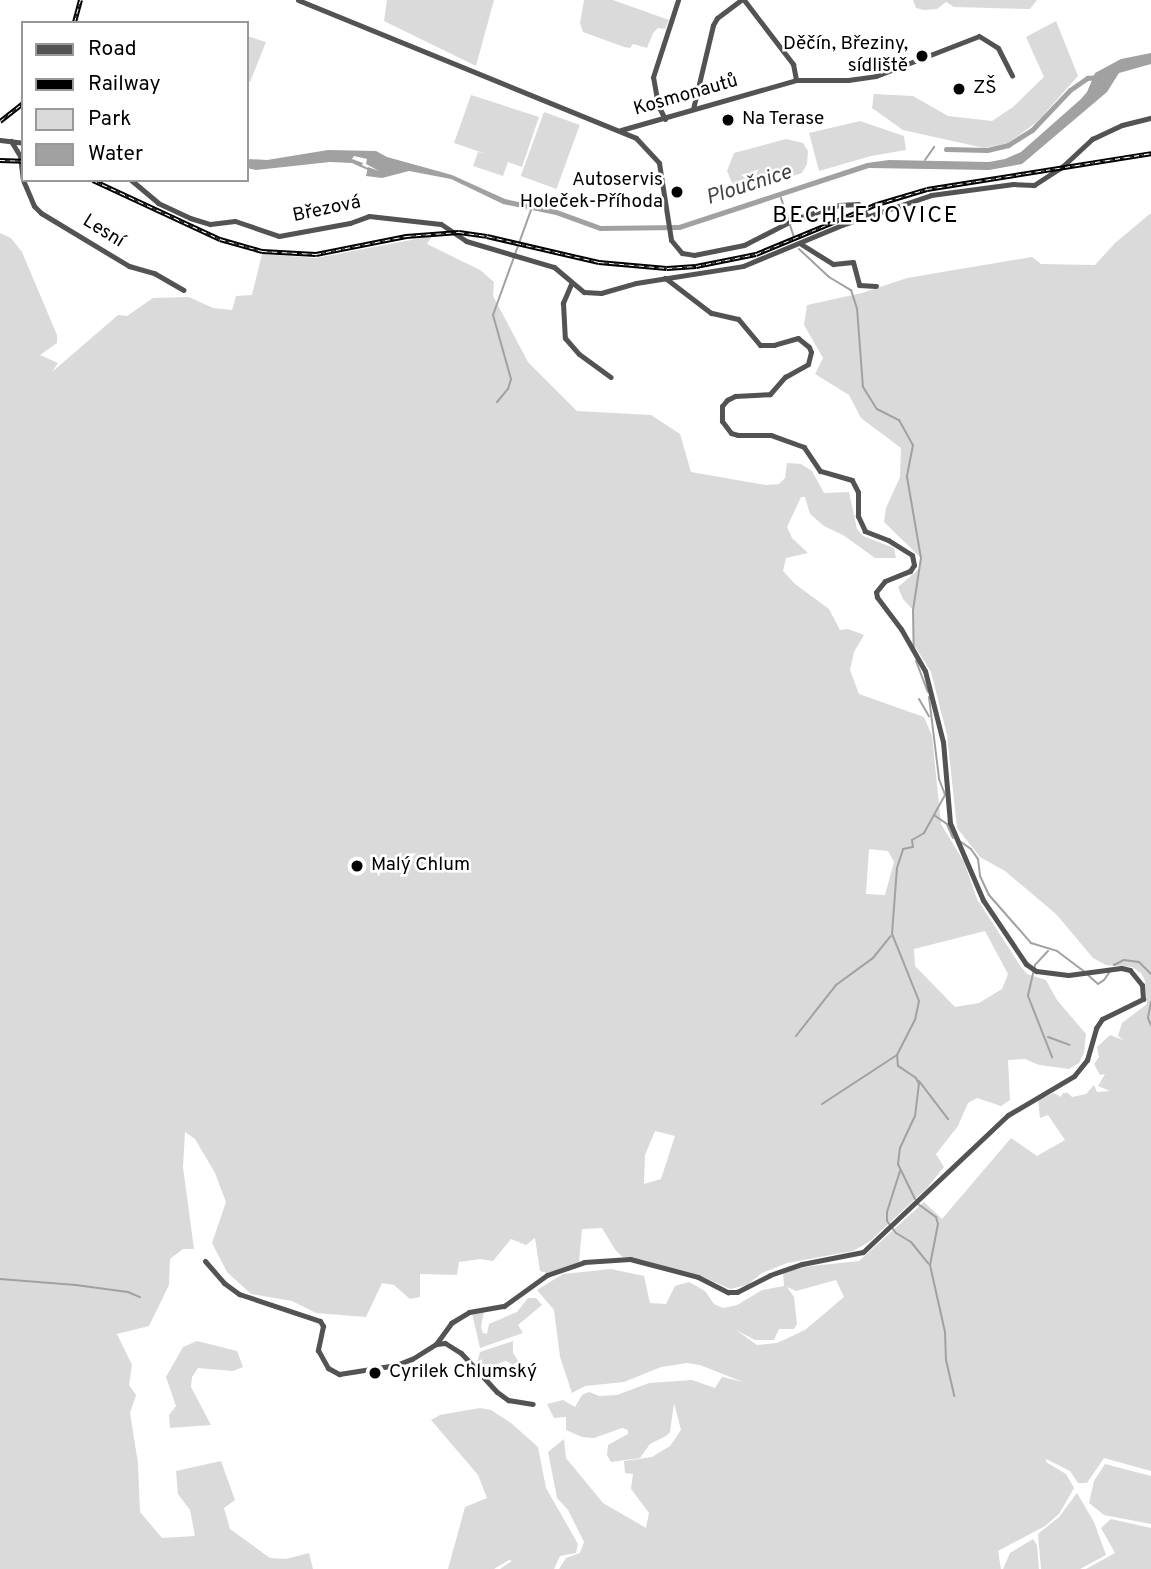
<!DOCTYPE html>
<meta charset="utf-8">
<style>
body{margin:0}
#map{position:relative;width:1151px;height:1569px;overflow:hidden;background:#fff;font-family:Overpass,sans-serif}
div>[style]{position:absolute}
.green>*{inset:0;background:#dadada;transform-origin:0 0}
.water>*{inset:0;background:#a1a1a1}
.stream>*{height:2px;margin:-1px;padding:0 1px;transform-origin:1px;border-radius:1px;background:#a1a1a1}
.canal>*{height:5px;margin:-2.5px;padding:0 2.5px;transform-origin:2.5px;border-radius:2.5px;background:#a1a1a1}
.minor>*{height:5px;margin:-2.5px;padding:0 2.5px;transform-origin:2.5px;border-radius:2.5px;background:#535353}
.rail>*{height:4.5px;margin-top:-2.25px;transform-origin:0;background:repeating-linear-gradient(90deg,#fff 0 5px,#000 0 10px);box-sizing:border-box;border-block:2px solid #000}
.dots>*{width:19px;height:19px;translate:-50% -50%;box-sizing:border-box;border:4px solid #fff;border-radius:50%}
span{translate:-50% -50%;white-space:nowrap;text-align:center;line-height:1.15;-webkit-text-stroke:5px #fff;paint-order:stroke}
.poi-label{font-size:19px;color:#000}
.right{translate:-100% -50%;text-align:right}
.left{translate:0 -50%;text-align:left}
.street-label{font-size:19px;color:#000}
.water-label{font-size:21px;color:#424242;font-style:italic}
.quarter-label{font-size:23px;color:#000;letter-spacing:2px}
.legend{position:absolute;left:21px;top:21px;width:228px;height:161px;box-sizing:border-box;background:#fff;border:2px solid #999;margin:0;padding:9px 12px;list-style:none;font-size:21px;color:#000}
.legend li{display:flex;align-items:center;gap:14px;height:35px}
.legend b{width:35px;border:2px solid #999}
</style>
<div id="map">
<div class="green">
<i style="clip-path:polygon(387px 0,494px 0,476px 66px,384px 21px)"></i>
<i style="clip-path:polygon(584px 0,613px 0,669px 20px,665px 29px,658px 28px,653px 33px,647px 48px,633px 44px,630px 48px,624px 47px,583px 32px,580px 23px)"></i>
<i style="clip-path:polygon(913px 0,1037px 0,1030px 9px,954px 7px,946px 2px,937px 9px,924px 10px,916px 8px)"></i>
<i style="clip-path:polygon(1056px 21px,1078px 76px,1037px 122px,1008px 143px,984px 148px,903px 130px,872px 108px,874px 94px,913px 96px,948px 116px,992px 121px,1013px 107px,1044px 77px,1026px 37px)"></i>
<i style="clip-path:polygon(247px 36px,266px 42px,250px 82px,247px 82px)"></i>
<i style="clip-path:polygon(471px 95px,539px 117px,522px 167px,508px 162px,503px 176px,473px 166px,478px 152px,486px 154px,454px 143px)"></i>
<i style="left:544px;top:112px;width:38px;height:68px;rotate:20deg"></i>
<i style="clip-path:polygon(860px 121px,904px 136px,906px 150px,871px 156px,819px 171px,809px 133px)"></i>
<i style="clip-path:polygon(786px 139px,803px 143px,808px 151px,807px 164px,802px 173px,744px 192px,733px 185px,727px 171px,734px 153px)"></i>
<i style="clip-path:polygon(evenodd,1151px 213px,1151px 1471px,1104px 1458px,1087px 1483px,1078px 1483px,1070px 1471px,1046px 1459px,1046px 1462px,1066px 1474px,1074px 1488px,1059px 1514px,1045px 1526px,998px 1551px,1001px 1569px,559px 1569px,566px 1558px,580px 1553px,584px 1542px,568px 1510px,557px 1498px,548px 1452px,564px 1439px,566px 1458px,603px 1503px,646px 1528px,649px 1513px,631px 1489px,633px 1474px,625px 1473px,624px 1461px,652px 1457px,670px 1446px,681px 1430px,674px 1403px,670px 1432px,666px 1436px,650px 1444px,640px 1458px,611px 1462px,607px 1455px,608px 1445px,628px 1434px,628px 1430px,622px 1428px,594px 1438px,582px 1437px,566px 1430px,566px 1417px,554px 1418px,547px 1404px,563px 1400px,575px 1407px,582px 1395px,589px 1392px,599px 1396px,617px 1395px,649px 1383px,692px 1380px,715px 1388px,722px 1377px,743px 1382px,700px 1365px,687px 1363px,661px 1367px,624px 1382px,585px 1386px,572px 1393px,560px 1357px,554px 1310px,537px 1290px,563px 1274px,611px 1269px,644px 1276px,650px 1303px,666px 1304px,675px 1286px,689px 1282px,705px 1291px,714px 1304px,723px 1308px,737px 1305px,762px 1290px,784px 1286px,783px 1273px,803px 1267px,859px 1261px,924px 1202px,942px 1219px,1011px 1138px,1037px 1156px,1065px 1140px,1048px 1115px,1040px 1118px,1038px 1100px,1054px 1093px,1061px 1097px,1063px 1093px,1068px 1093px,1072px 1097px,1086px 1094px,1094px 1085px,1097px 1092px,1110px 1091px,1098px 1086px,1105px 1074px,1100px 1075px,1094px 1064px,1099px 1057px,1097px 1047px,1110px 1035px,1123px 1040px,1118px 1036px,1122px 1023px,1147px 1004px,1145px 981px,1141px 973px,1132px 967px,1106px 965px,1093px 958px,1056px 914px,1005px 871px,980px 857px,957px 828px,947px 735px,931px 672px,914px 645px,913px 610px,903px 599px,898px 587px,921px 567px,921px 558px,884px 522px,886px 508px,900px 477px,901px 448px,861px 418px,849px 395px,815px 374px,823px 358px,804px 325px,807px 305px,862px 293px,907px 278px,1032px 257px,1041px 264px,1095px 265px,1115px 243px,1151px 213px,836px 1280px,844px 1297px,805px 1330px,777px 1343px,757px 1345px,736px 1330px,755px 1340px,774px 1340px,779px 1329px,794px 1329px,797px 1324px,794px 1297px,787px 1287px,796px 1291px,836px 1280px)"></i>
<i style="clip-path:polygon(evenodd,0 233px,11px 238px,22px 252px,57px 335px,57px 343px,40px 355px,58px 363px,52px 372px,118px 315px,127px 316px,153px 298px,189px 297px,213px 308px,232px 310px,236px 296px,252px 295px,262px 254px,316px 258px,432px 236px,427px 244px,480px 270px,494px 282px,493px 296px,528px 362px,577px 411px,651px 415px,680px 434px,691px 472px,766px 485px,779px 484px,785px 478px,787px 463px,801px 464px,812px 471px,824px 493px,849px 492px,857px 529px,863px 536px,894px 548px,896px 558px,875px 558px,843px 535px,824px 526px,810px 514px,805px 497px,801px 497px,787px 527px,792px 538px,808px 553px,786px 558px,783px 571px,795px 584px,829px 609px,840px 630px,848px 629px,864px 635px,854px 652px,850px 670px,859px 694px,924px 717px,932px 736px,941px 824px,964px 862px,977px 899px,1021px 967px,1027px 974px,1046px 980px,1057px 1000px,1086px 1034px,1084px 1053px,1079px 1063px,1069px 1069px,1039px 1065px,1025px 1059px,1008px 1060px,1010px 1100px,1001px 1106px,977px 1098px,968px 1103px,958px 1126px,936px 1154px,944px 1167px,927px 1188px,869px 1242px,853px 1251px,787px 1263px,762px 1273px,747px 1285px,730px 1289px,701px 1276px,623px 1257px,616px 1251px,602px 1228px,582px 1229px,579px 1262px,547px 1273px,540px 1271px,535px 1238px,526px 1245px,511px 1239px,493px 1261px,480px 1259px,459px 1262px,457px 1275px,420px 1274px,420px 1297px,410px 1299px,394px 1285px,382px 1283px,366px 1317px,316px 1313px,292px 1301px,251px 1294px,227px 1272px,212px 1243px,226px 1202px,215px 1173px,195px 1139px,185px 1132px,183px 1167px,194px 1249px,183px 1249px,170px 1259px,169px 1285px,149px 1326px,117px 1334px,132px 1365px,129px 1385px,136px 1395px,130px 1413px,138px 1463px,140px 1512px,162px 1538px,195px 1536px,190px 1510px,178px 1494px,176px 1471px,221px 1461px,235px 1500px,224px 1508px,230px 1529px,270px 1558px,286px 1559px,309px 1553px,313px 1569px,0 1569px,0 233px,869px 849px,888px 851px,894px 862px,885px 895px,866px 894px,869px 849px,0 233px,985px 931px,1008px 974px,1002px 989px,979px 1003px,955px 1007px,915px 966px,914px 949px,985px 931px,0 233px,655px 1131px,675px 1136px,661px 1179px,644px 1184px,645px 1155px,655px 1131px)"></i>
<i style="clip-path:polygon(528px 1298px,536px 1298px,542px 1305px,518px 1325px,523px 1333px,480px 1348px,472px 1313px,484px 1311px,481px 1327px,483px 1333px,487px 1334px,489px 1324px,517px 1312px)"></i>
<i style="clip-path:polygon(197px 1341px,237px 1351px,243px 1367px,233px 1371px,198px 1368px,192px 1377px,191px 1387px,211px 1425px,170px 1428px,169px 1415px,176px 1406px,166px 1377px,183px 1347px)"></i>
<i style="clip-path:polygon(513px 1341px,513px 1353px,518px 1361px,513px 1365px,506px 1361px,494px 1365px,477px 1363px,480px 1352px)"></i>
<i style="clip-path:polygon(480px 1408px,491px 1410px,511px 1423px,538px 1447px,546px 1488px,578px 1544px,576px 1553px,560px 1556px,554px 1569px,500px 1569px,512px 1561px,509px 1560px,494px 1569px,448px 1569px,465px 1507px,487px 1498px,478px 1475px,431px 1420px,440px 1415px)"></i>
<i style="clip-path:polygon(1105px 1464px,1151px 1476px,1151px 1524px,1104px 1515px,1089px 1503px,1094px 1481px)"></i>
<i style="clip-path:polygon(1077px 1493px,1094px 1522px,1106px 1555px,1080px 1569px,1041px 1569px,1038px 1534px,1059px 1517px)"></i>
<i style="clip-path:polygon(1111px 1519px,1151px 1528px,1151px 1569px,1086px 1569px,1115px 1553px,1101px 1528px)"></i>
<i style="clip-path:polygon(1033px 1539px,1037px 1545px,1039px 1569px,1003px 1569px,1010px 1553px)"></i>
</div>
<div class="water">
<i style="clip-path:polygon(1151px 53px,1151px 64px,1119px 73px,1107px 92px,1022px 164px,989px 170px,869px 168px,680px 230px,600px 231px,556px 215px,503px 204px,451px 179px,409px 171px,382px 178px,366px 176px,368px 167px,379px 171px,366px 164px,367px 159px,354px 156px,352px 159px,363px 163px,361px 167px,352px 163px,330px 162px,256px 170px,247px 168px,247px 159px,267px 160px,328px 150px,376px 151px,387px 157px,452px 175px,505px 199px,557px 210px,601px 226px,679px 225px,867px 163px,889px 160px,989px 162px,1005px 159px,1021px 152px,1081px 99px,1087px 92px,1095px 73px,1121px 59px)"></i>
</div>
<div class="stream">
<i style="left:925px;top:160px;width:16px;rotate:-55deg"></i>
<i style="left:359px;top:165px;width:12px;rotate:24deg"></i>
<i style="left:781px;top:198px;width:22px;rotate:72deg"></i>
<i style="left:790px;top:225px;width:13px;rotate:72deg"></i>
<i style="left:799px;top:249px;width:41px;rotate:43deg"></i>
<i style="left:829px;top:277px;width:26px;rotate:31deg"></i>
<i style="left:851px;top:290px;width:19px;rotate:72deg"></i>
<i style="left:857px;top:308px;width:79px;rotate:85.7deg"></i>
<i style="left:863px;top:387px;width:26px;rotate:58deg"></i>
<i style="left:877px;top:409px;width:25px;rotate:27deg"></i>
<i style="left:899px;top:420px;width:29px;rotate:61deg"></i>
<i style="left:913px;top:445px;width:33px;rotate:101deg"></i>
<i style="left:907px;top:477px;width:82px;rotate:80.2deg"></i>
<i style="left:921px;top:558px;width:53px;rotate:98.7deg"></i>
<i style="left:913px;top:610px;width:39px;rotate:89deg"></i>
<i style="left:497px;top:402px;width:17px;rotate:-50deg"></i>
<i style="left:508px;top:389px;width:10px;rotate:-73deg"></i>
<i style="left:511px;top:379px;width:66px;rotate:-105.7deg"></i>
<i style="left:493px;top:315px;width:115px;rotate:-70.1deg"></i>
<i style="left:916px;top:661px;width:33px;rotate:69deg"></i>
<i style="left:929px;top:697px;width:83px;rotate:83deg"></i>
<i style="left:939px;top:779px;width:17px;rotate:69deg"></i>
<i style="left:945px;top:795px;width:23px;rotate:119deg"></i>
<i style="left:934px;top:815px;width:16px;rotate:35deg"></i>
<i style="left:947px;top:824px;width:15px;rotate:67deg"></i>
<i style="left:919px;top:699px;width:20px;rotate:60deg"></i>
<i style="left:961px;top:842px;width:12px;rotate:35deg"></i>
<i style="left:971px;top:849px;width:12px;rotate:55deg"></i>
<i style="left:978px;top:859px;width:17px;rotate:83deg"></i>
<i style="left:980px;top:876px;width:21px;rotate:65deg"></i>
<i style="left:989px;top:895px;width:64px;rotate:48.8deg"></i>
<i style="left:1031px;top:943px;width:27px;rotate:17deg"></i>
<i style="left:1057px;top:951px;width:34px;rotate:37deg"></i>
<i style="left:1048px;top:951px;width:19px;rotate:133deg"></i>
<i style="left:1035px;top:965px;width:32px;rotate:103deg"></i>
<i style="left:1028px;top:996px;width:66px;rotate:68.5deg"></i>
<i style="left:1114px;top:965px;width:11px;rotate:-27deg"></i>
<i style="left:1124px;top:960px;width:15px;rotate:8deg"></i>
<i style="left:1139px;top:962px;width:17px;rotate:45deg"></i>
<i style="left:1088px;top:975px;width:13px;rotate:42deg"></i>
<i style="left:1098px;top:984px;width:7px;rotate:-34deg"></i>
<i style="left:1104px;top:980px;width:12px;rotate:-55deg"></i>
<i style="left:1151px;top:1002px;width:16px;rotate:101deg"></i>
<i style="left:1148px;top:1018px;width:8px;rotate:67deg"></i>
<i style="left:796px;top:1036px;width:65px;rotate:-51.9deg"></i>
<i style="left:836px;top:985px;width:46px;rotate:-36.1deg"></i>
<i style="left:873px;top:958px;width:28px;rotate:-51deg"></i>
<i style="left:1048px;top:1037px;width:23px;rotate:20deg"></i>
<i style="left:919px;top:1081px;width:48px;rotate:52.7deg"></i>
<i style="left:822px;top:1104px;width:90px;rotate:-33.2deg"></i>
<i style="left:900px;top:1171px;width:43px;rotate:107.6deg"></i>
<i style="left:887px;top:1212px;width:9px;rotate:90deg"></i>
<i style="left:887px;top:1221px;width:15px;rotate:53deg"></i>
<i style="left:896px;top:1233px;width:17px;rotate:31deg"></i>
<i style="left:911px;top:1242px;width:28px;rotate:51deg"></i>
<i style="left:915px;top:1199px;width:39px;rotate:-116deg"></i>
<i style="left:898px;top:1164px;width:16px;rotate:-83deg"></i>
<i style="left:900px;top:1148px;width:35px;rotate:-65deg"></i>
<i style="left:915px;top:1116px;width:32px;rotate:-83deg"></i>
<i style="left:919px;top:1084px;width:7px;rotate:-117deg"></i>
<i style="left:916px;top:1078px;width:22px;rotate:-146deg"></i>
<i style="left:898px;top:1066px;width:11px;rotate:-95deg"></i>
<i style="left:897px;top:1055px;width:39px;rotate:-63deg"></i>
<i style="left:915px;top:1020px;width:19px;rotate:-78deg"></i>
<i style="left:919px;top:1001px;width:72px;rotate:-111.9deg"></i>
<i style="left:892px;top:934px;width:66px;rotate:-85.7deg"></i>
<i style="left:897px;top:868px;width:20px;rotate:-72deg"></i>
<i style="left:903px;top:849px;width:10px;rotate:-11deg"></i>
<i style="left:913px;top:847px;width:7px;rotate:-98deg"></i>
<i style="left:912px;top:840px;width:14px;rotate:-30deg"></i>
<i style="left:924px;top:833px;width:21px;rotate:-61deg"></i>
<i style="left:918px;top:1204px;width:22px;rotate:36deg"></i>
<i style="left:936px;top:1217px;width:7px;rotate:74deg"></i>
<i style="left:938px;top:1224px;width:42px;rotate:101deg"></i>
<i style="left:930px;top:1265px;width:69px;rotate:77.4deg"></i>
<i style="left:945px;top:1332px;width:28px;rotate:88deg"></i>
<i style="left:946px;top:1360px;width:37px;rotate:77deg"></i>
<i style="left:0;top:1279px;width:76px;rotate:4.5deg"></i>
<i style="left:76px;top:1285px;width:52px;rotate:7.7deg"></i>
<i style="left:128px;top:1292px;width:13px;rotate:23deg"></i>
</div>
<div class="canal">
<i style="left:946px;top:149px;width:41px;rotate:1.4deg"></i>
<i style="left:987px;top:150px;width:22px;rotate:-13deg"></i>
<i style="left:1008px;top:145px;width:28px;rotate:-32deg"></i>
<i style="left:1032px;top:130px;width:55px;rotate:-46.5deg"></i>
<i style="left:1070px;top:90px;width:21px;rotate:-35deg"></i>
<i style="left:1087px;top:78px;width:12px;rotate:-5deg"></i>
</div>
<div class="minor">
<i style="left:298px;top:0;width:365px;rotate:22.2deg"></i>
<i style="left:636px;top:138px;width:34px;rotate:47deg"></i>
<i style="left:659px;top:163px;width:78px;rotate:81.1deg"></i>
<i style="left:671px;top:240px;width:17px;rotate:50deg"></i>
<i style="left:682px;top:253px;width:12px;rotate:9deg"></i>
<i style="left:694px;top:255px;width:51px;rotate:-11.3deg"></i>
<i style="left:744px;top:245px;width:57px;rotate:-27deg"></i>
<i style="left:795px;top:219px;width:46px;rotate:-17.7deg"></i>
<i style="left:839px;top:205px;width:19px;rotate:-3deg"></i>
<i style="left:858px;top:204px;width:15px;rotate:53deg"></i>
<i style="left:744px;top:0;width:81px;rotate:52.6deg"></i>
<i style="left:793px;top:64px;width:16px;rotate:79deg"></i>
<i style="left:693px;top:109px;width:86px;rotate:-76.6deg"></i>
<i style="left:713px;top:25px;width:8px;rotate:-60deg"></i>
<i style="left:717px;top:18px;width:30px;rotate:-37deg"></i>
<i style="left:665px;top:119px;width:16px;rotate:-117deg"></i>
<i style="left:658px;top:105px;width:28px;rotate:-100deg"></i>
<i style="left:653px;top:77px;width:81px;rotate:-72deg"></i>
<i style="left:621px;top:130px;width:182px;rotate:-15.9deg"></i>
<i style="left:796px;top:80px;width:52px"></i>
<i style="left:848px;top:80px;width:28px;rotate:-8deg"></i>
<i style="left:876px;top:76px;width:110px;rotate:-21.2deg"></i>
<i style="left:979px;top:36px;width:22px;rotate:32deg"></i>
<i style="left:998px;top:48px;width:31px;rotate:63deg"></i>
<i style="left:0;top:140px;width:23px;rotate:7deg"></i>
<i style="left:11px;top:141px;width:17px;rotate:59deg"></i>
<i style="left:20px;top:156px;width:23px;rotate:83deg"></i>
<i style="left:23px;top:180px;width:28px;rotate:67deg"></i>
<i style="left:34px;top:206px;width:10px;rotate:45deg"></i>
<i style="left:41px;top:213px;width:103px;rotate:31.1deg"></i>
<i style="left:129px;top:266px;width:26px;rotate:16deg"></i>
<i style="left:154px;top:273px;width:34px;rotate:30deg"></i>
<i style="left:131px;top:180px;width:35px;rotate:40deg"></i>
<i style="left:158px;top:203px;width:35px;rotate:25deg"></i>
<i style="left:190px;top:218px;width:21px;rotate:17deg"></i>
<i style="left:210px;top:224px;width:25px;rotate:-7deg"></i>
<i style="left:235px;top:221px;width:46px;rotate:18.8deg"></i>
<i style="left:279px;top:236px;width:72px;rotate:-10.4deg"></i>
<i style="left:350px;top:223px;width:20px;rotate:-20deg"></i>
<i style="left:369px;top:216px;width:72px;rotate:6.3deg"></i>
<i style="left:441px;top:224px;width:30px;rotate:34deg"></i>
<i style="left:466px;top:241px;width:92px;rotate:16.5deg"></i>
<i style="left:554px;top:267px;width:39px;rotate:40deg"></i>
<i style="left:584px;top:292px;width:17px;rotate:3deg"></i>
<i style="left:601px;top:293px;width:36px;rotate:-16deg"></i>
<i style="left:636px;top:283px;width:108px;rotate:-9deg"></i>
<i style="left:743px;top:266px;width:107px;rotate:-22.5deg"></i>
<i style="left:842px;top:225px;width:94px;rotate:-18.6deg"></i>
<i style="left:931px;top:195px;width:83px;rotate:-7.6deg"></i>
<i style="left:1013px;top:184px;width:21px;rotate:3deg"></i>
<i style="left:1034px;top:185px;width:35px;rotate:-33deg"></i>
<i style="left:1063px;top:166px;width:40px;rotate:-43deg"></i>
<i style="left:1092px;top:139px;width:33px;rotate:-25deg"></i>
<i style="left:1122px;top:125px;width:30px;rotate:-14deg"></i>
<i style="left:801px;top:244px;width:38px;rotate:32deg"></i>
<i style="left:833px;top:264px;width:20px;rotate:-6deg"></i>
<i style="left:853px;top:262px;width:24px;rotate:75deg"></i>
<i style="left:859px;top:285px;width:17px;rotate:3deg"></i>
<i style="left:571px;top:284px;width:21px;rotate:113deg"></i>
<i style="left:563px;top:303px;width:35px;rotate:87deg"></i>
<i style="left:565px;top:338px;width:21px;rotate:49deg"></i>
<i style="left:579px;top:354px;width:39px;rotate:36deg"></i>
<i style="left:205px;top:1261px;width:29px;rotate:49deg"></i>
<i style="left:224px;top:1283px;width:19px;rotate:36deg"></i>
<i style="left:239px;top:1294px;width:85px;rotate:18.4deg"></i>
<i style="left:320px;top:1321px;width:6px;rotate:59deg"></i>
<i style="left:323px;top:1326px;width:25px;rotate:102deg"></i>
<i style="left:318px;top:1350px;width:21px;rotate:61deg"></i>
<i style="left:328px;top:1368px;width:13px;rotate:29deg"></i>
<i style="left:339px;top:1374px;width:58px;rotate:-9deg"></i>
<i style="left:396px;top:1365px;width:17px;rotate:-21deg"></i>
<i style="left:412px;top:1359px;width:28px;rotate:-32deg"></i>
<i style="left:436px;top:1344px;width:9px;rotate:-6deg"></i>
<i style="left:445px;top:1343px;width:19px;rotate:32deg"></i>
<i style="left:461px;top:1353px;width:53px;rotate:47.3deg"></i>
<i style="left:497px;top:1392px;width:14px;rotate:36deg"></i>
<i style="left:508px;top:1400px;width:25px;rotate:9deg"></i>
<i style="left:436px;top:1344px;width:26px;rotate:-54deg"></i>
<i style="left:451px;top:1323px;width:21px;rotate:-31deg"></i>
<i style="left:469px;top:1312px;width:36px;rotate:-10deg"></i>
<i style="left:504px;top:1306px;width:53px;rotate:-35.8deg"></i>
<i style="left:547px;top:1275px;width:39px;rotate:-19deg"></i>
<i style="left:584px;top:1262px;width:46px;rotate:-3.7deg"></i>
<i style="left:630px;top:1259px;width:70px;rotate:14.8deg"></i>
<i style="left:698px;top:1277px;width:34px;rotate:27deg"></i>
<i style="left:728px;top:1292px;width:9px"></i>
<i style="left:737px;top:1292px;width:37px;rotate:-27deg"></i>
<i style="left:770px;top:1275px;width:34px;rotate:-19deg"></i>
<i style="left:802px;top:1264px;width:62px;rotate:-11.1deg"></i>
<i style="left:863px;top:1252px;width:199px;rotate:-43.4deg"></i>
<i style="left:1008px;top:1115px;width:77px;rotate:-30.6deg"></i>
<i style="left:1074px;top:1076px;width:21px;rotate:-51deg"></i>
<i style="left:1087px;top:1060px;width:33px;rotate:-74deg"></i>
<i style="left:1096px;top:1028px;width:11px;rotate:-56deg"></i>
<i style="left:1102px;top:1019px;width:46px;rotate:-26deg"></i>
<i style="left:1143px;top:999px;width:14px;rotate:-94deg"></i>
<i style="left:1142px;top:985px;width:19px;rotate:-129deg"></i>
<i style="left:1130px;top:970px;width:9px;rotate:-167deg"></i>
<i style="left:1121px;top:968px;width:53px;rotate:172.5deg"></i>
<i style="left:1068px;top:975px;width:32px;rotate:-173deg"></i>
<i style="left:1036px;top:971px;width:12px;rotate:-145deg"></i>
<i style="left:1026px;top:964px;width:77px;rotate:-123.9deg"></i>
<i style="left:983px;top:900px;width:84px;rotate:-113.2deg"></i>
<i style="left:950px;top:823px;width:81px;rotate:-94.9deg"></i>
<i style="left:943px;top:742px;width:73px;rotate:-104.2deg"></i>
<i style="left:925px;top:671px;width:48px;rotate:-119.7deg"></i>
<i style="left:901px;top:629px;width:40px;rotate:-127deg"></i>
<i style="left:877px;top:597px;width:5px;rotate:-101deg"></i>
<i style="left:876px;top:592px;width:14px;rotate:-51deg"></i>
<i style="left:885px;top:581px;width:27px;rotate:-22deg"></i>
<i style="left:910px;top:571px;width:7px;rotate:-56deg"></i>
<i style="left:914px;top:565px;width:10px;rotate:-101deg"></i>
<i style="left:912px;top:555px;width:28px;rotate:-148deg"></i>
<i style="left:888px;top:540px;width:25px;rotate:-159deg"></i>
<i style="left:865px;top:531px;width:17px;rotate:-115deg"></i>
<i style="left:858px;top:516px;width:24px;rotate:-90deg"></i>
<i style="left:858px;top:492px;width:13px;rotate:-117deg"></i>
<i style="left:852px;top:480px;width:33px;rotate:-164deg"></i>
<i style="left:820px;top:471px;width:29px;rotate:-124deg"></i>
<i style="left:804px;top:447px;width:35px;rotate:-160deg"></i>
<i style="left:771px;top:435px;width:33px;rotate:180deg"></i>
<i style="left:738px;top:435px;width:7px;rotate:-164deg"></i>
<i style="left:731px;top:433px;width:15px;rotate:-127deg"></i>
<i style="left:722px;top:421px;width:15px;rotate:-90deg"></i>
<i style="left:722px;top:406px;width:8px;rotate:-50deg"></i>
<i style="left:727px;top:400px;width:9px;rotate:-27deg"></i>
<i style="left:735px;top:396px;width:35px;rotate:-3deg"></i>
<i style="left:770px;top:394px;width:23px;rotate:-49deg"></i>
<i style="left:785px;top:377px;width:26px;rotate:-29deg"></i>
<i style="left:808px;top:364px;width:12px;rotate:-76deg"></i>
<i style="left:811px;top:352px;width:5px;rotate:-112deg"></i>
<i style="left:809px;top:347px;width:14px;rotate:-141deg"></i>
<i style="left:798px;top:338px;width:25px;rotate:164deg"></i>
<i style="left:774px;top:345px;width:14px;rotate:180deg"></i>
<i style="left:760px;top:345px;width:34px;rotate:-130deg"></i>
<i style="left:738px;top:319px;width:28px;rotate:-167deg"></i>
<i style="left:711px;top:313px;width:58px;rotate:-142.7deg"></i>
</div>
<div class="rail">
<i style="left:74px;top:23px;width:24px;rotate:-75deg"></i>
<i style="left:0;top:121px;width:29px;rotate:-38deg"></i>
<i style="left:0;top:160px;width:23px;rotate:2deg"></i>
<i style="left:93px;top:180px;width:140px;rotate:24.9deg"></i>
<i style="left:220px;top:239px;width:44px;rotate:15.9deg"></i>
<i style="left:262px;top:251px;width:54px;rotate:3.2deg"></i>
<i style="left:316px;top:254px;width:92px;rotate:-11.3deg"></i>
<i style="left:406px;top:236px;width:53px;rotate:-4.3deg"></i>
<i style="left:459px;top:232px;width:28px;rotate:8deg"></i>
<i style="left:487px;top:236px;width:115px;rotate:13.1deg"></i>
<i style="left:599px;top:262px;width:68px;rotate:5deg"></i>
<i style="left:667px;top:268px;width:29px;rotate:-4deg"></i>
<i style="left:696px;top:266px;width:61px;rotate:-11.3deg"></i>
<i style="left:756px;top:254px;width:131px;rotate:-22.5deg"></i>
<i style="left:877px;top:204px;width:52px;rotate:-16.7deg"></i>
<i style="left:927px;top:189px;width:227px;rotate:-9.1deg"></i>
</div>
<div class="dots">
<i style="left:922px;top:56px;background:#000"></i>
<i style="left:959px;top:89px;background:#000"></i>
<i style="left:728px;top:120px;background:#000"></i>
<i style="left:677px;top:192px;background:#000"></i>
<i style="left:357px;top:866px;background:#000"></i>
<i style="left:375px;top:1373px;background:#000"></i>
</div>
<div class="poi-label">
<span class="right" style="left:908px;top:56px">Děčín, Březiny,<br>sídliště</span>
<span class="left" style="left:973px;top:89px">ZŠ</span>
<span class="left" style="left:742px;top:120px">Na Terase</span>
<span class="right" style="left:663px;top:192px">Autoservis<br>Holeček-Příhoda</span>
<span class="left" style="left:371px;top:866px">Malý Chlum</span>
<span class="left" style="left:389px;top:1373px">Cyrilek Chlumský</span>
</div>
<div class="street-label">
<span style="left:686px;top:96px;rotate:-16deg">Kosmonautů</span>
<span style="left:327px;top:210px;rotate:-12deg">Březová</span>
<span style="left:103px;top:232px;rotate:32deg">Lesní</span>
</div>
<div class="water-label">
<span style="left:749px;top:186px;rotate:-18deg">Ploučnice</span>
</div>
<div class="quarter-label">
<span style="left:866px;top:217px">BECHLEJOVICE</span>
</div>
<ul class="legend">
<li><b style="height:9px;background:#535353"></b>Road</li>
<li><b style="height:9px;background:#000"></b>Railway</li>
<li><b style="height:19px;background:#dadada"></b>Park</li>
<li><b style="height:19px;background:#a1a1a1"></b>Water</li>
</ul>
</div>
